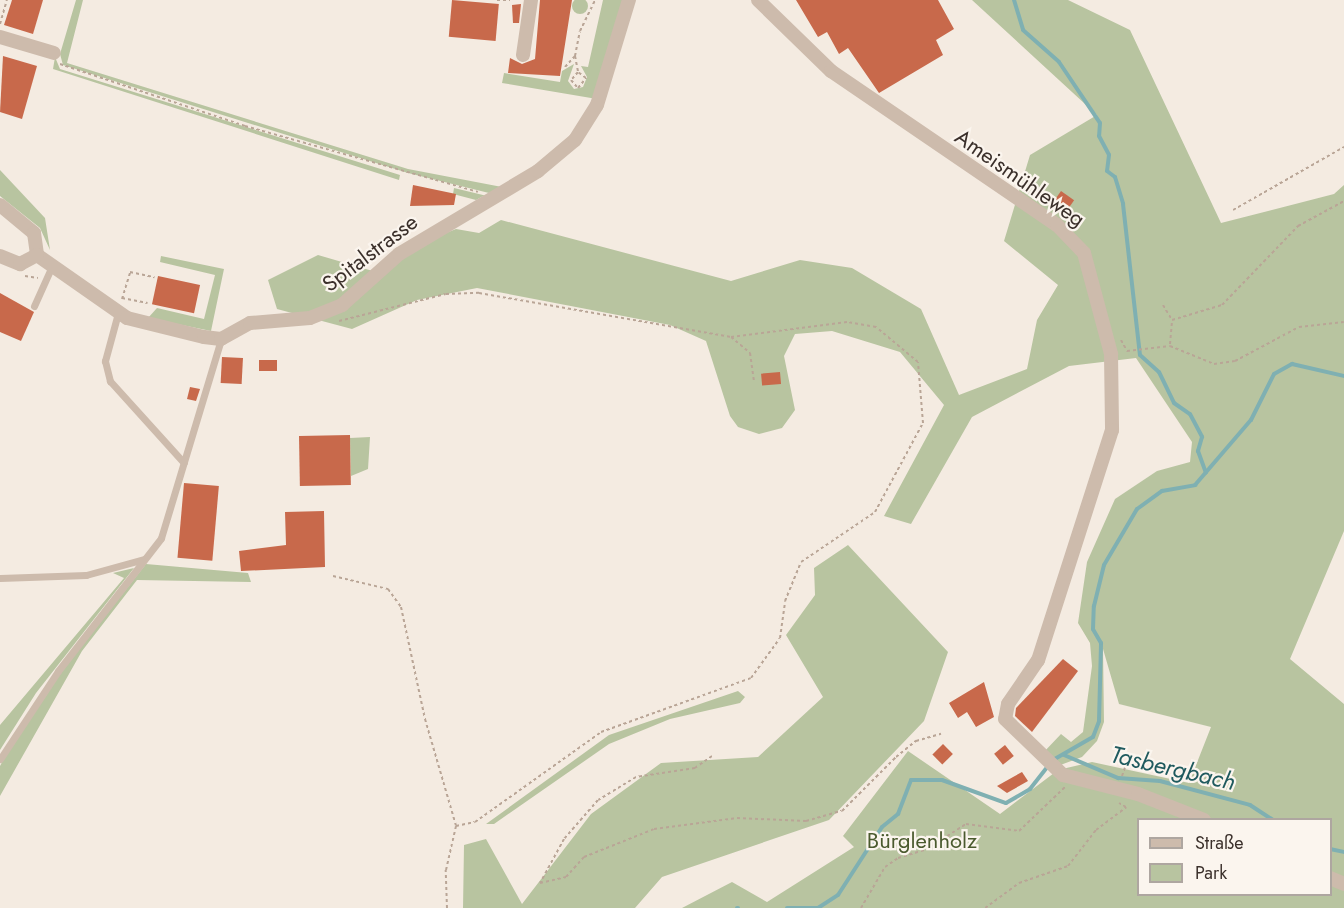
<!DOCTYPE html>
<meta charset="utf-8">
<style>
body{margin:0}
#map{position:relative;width:1344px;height:908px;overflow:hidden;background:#f4ebe1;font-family:Jost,sans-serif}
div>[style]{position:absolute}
.green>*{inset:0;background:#b8c4a0}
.round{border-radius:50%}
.stream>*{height:4px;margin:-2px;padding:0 2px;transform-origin:2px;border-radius:2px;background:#7fb0b2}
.building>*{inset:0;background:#c8694b;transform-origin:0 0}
.path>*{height:2px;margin-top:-1px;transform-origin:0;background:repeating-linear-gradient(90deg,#b9a596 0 3px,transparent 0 6px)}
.service>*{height:7px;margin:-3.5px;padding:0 3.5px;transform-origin:3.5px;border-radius:3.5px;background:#cdbbac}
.minor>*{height:14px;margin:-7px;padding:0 7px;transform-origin:7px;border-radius:7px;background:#cdbbac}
span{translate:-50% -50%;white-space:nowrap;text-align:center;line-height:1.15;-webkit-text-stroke:4.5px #fbf5ee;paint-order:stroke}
.street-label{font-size:22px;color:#3b302b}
.park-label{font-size:22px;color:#4a5a2e}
.water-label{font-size:24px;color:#1f5a5e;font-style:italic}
.legend{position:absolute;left:1137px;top:818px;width:195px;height:78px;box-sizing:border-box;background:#fbf5ee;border:2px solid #aea6a0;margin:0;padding:8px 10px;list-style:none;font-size:18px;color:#3b302b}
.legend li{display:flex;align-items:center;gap:12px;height:30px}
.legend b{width:30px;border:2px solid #aea6a0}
</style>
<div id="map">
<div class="green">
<i class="round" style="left:572px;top:-2px;width:16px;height:16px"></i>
<i style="clip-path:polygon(76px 0,83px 0,67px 63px,408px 169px,502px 187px,489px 193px,408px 173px,63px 65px,60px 54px)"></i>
<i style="clip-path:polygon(603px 0,626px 0,597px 99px,502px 83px,504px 73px,560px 82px,562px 71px,574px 64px,568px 81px,574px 89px,583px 87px,587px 77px,581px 66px,588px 67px)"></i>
<i style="clip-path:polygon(evenodd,972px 0,1068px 0,1130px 30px,1221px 223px,1334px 194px,1344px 185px,1344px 531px,1290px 659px,1344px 704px,1344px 908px,682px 908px,732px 882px,767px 902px,854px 847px,843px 836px,908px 751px,1000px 814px,1058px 770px,1092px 762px,1189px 783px,1211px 727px,1119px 704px,1103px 649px,1104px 722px,1097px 741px,1082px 757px,1055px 767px,1043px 753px,1061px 734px,1071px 742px,1083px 732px,1092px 666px,1090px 643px,1078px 623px,1087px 562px,1115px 499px,1157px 471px,1190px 462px,1192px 442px,1136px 358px,1069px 366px,972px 417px,911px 524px,884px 516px,944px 405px,900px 352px,832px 331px,795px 334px,784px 356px,795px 410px,782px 428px,759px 434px,738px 427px,730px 416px,706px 341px,670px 325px,477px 288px,417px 300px,352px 329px,277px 309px,268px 280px,318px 255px,383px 274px,426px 241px,456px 229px,479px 233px,501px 220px,731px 281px,800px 260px,852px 268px,921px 309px,959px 395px,1027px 369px,1037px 320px,1058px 285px,1004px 241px,1030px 155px,1097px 115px,972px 0,1138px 820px,1330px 820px,1330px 894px,1138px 894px,1138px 820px)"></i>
<i style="clip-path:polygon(55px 57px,60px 69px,400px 175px,399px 180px,53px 69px)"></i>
<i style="clip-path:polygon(0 170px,45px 218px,50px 250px,40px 228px,0 196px)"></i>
<i style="clip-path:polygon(454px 188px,483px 195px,485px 195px,476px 200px,453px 194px)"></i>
<i style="clip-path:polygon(161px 256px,224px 269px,211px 331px,148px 318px,157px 308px,204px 319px,215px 275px,160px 262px)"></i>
<i style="clip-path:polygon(370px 437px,368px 469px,351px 476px,350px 438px)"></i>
<i style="clip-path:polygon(848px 545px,948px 652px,924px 721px,829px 820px,662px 877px,635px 908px,463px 908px,464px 845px,486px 839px,522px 904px,591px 814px,661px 763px,758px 757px,823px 697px,786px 635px,815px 595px,814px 568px)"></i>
<i style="clip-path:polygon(146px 564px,248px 573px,251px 582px,137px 580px,82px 651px,0 796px,0 766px,9px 749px,50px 686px)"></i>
<i style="clip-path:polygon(134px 568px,36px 693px,0 750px,0 725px,124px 578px,113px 573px)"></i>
<i style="clip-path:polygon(738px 691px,745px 697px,740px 703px,670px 719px,609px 744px,494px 824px,486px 824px,609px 735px)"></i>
</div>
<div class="stream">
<i style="left:1014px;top:0;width:31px;rotate:73deg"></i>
<i style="left:1023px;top:30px;width:48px;rotate:41.6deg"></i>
<i style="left:1059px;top:62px;width:73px;rotate:56.1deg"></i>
<i style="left:1100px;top:123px;width:13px;rotate:94deg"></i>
<i style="left:1099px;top:136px;width:21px;rotate:62deg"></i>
<i style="left:1109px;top:155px;width:16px;rotate:97deg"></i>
<i style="left:1107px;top:171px;width:10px;rotate:37deg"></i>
<i style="left:1115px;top:177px;width:28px;rotate:73deg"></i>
<i style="left:1123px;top:204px;width:152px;rotate:83.6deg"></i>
<i style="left:1140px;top:355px;width:25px;rotate:42deg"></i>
<i style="left:1159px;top:372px;width:34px;rotate:64deg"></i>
<i style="left:1174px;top:403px;width:19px;rotate:35deg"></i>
<i style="left:1190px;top:414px;width:26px;rotate:62deg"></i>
<i style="left:1202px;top:437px;width:15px;rotate:106deg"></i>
<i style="left:1198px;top:451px;width:23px;rotate:70deg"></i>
<i style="left:1064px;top:755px;width:59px;rotate:23.1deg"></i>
<i style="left:1118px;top:778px;width:42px;rotate:4.1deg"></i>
<i style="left:1160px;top:781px;width:93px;rotate:14.9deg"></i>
<i style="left:1250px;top:805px;width:27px;rotate:33deg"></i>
<i style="left:1053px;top:760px;width:46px;rotate:-29.9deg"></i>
<i style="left:1093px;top:737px;width:17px;rotate:-69deg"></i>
<i style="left:1099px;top:721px;width:78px;rotate:-88.5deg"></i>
<i style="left:1101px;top:643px;width:16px;rotate:-120deg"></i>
<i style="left:1093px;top:629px;width:23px;rotate:-88deg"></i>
<i style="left:1094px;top:606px;width:42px;rotate:-76.3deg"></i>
<i style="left:1104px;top:565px;width:65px;rotate:-59.5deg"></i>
<i style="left:1137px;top:509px;width:31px;rotate:-36deg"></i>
<i style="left:1162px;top:491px;width:34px;rotate:-10deg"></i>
<i style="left:1195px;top:485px;width:86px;rotate:-49.3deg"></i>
<i style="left:1251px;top:420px;width:51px;rotate:-63.4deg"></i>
<i style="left:1274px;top:374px;width:21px;rotate:-29deg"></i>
<i style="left:1292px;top:364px;width:53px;rotate:13deg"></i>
<i style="left:1330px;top:849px;width:14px;rotate:12deg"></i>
<i style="left:737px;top:908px;width:1px"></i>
<i style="left:787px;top:908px;width:31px"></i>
<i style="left:818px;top:908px;width:24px;rotate:-33deg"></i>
<i style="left:838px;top:895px;width:81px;rotate:-57.1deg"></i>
<i style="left:882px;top:827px;width:21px;rotate:-39deg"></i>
<i style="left:898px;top:814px;width:36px;rotate:-69deg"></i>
<i style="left:911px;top:780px;width:31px"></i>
<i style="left:942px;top:780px;width:68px;rotate:19.8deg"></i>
<i style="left:1006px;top:803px;width:28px;rotate:-30deg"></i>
<i style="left:1030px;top:789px;width:29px;rotate:-52deg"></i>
</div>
<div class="building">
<i style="clip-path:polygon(12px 0,43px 0,33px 34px,4px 25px)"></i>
<i style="left:452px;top:0;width:47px;height:37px;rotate:5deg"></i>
<i style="clip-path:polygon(540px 0,572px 0,560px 76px,508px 73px,510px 58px,522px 64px,535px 59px)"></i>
<i style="clip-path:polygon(796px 0,938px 0,954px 29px,936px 40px,943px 55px,879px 93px,848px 48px,839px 54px,827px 32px,818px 37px)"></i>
<i style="clip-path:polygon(521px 4px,519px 23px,513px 23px,512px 5px)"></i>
<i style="clip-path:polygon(3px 56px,37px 66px,22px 119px,0 112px)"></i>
<i style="clip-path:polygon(413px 185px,456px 194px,454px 205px,410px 206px)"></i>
<i style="left:1061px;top:191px;width:16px;height:11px;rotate:35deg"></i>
<i style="left:158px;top:276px;width:43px;height:29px;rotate:12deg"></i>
<i style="clip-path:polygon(0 293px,34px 312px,21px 341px,0 332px)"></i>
<i style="left:222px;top:357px;width:21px;height:26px;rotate:3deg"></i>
<i style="left:259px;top:360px;width:18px;height:11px"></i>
<i style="left:780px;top:372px;width:12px;height:19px;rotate:85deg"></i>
<i style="clip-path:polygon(190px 387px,200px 389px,196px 401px,187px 399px)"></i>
<i style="left:350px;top:435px;width:50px;height:51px;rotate:89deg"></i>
<i style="left:184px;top:483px;width:35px;height:75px;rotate:5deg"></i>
<i style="clip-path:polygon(324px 511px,325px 567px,241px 571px,239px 551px,286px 545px,285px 512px)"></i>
<i style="clip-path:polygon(1063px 659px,1078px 671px,1032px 732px,1015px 716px,1016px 708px)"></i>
<i style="clip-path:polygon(984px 682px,994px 717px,976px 727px,967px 712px,958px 718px,949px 703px)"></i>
<i style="left:943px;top:744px;width:14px;height:15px;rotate:45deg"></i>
<i style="left:1005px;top:745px;width:14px;height:14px;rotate:51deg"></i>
<i style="clip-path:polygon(1022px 772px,1028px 781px,1007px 793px,997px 786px)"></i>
</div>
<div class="path">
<i style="left:497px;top:0;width:13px"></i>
<i style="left:0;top:24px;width:25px;rotate:-74deg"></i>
<i style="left:575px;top:56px;width:16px;rotate:79deg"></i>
<i style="left:578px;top:72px;width:11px;rotate:131deg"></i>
<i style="left:571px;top:80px;width:11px;rotate:49deg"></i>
<i style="left:578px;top:88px;width:13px;rotate:-51deg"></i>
<i style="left:586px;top:78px;width:10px;rotate:-143deg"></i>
<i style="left:60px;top:64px;width:195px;rotate:18.5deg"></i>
<i style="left:245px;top:126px;width:242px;rotate:15.8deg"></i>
<i style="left:565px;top:67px;width:15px;rotate:-48deg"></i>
<i style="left:575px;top:56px;width:25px;rotate:-79deg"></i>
<i style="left:580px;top:31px;width:34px;rotate:-64deg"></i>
<i style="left:1233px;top:210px;width:128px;rotate:-29.6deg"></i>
<i style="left:25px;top:276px;width:13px;rotate:9deg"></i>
<i style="left:122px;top:298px;width:26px;rotate:11deg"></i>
<i style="left:122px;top:299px;width:28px;rotate:-73deg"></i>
<i style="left:130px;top:272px;width:25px;rotate:12deg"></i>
<i style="left:1163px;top:305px;width:17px;rotate:59deg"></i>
<i style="left:339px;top:321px;width:110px;rotate:-14.2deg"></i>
<i style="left:446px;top:294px;width:33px;rotate:-2deg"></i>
<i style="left:479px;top:293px;width:256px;rotate:9.9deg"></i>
<i style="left:731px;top:337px;width:25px;rotate:40deg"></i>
<i style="left:750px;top:353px;width:29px;rotate:82deg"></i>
<i style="left:1121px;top:340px;width:13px;rotate:61deg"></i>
<i style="left:1127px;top:351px;width:43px;rotate:-6.6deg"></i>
<i style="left:1170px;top:346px;width:48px;rotate:22.2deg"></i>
<i style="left:1214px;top:364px;width:21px;rotate:-8deg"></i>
<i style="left:1235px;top:361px;width:72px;rotate:-28deg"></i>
<i style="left:1299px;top:327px;width:45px;rotate:-6.3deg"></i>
<i style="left:1170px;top:344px;width:24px;rotate:-85deg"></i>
<i style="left:1172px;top:320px;width:52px;rotate:-16.7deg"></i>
<i style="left:1222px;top:305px;width:110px;rotate:-46.1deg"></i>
<i style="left:1298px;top:226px;width:52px;rotate:-28.5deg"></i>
<i style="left:333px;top:576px;width:57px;rotate:13.3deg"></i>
<i style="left:388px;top:589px;width:22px;rotate:54deg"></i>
<i style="left:401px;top:607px;width:115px;rotate:77.9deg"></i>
<i style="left:425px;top:719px;width:111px;rotate:73.8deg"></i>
<i style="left:712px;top:756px;width:21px;rotate:145deg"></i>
<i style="left:695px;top:768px;width:60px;rotate:171.3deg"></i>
<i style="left:636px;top:777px;width:44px;rotate:148.8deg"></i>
<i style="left:598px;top:800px;width:52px;rotate:131.1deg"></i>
<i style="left:564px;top:839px;width:50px;rotate:118.6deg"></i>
<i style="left:540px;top:883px;width:27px;rotate:-13deg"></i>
<i style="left:566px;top:877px;width:27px;rotate:-48deg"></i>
<i style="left:584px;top:857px;width:75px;rotate:-21.8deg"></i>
<i style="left:654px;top:829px;width:84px;rotate:-7.5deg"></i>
<i style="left:737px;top:818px;width:69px;rotate:2.5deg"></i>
<i style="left:806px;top:821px;width:37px;rotate:-16deg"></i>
<i style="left:842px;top:811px;width:76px;rotate:-45deg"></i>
<i style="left:896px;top:757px;width:26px;rotate:-39deg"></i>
<i style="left:916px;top:741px;width:26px;rotate:-16deg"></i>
<i style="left:1122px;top:776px;width:18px;rotate:-71deg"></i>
<i style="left:447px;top:908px;width:38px;rotate:-92deg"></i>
<i style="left:446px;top:870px;width:45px;rotate:-77.2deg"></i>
<i style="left:456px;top:826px;width:19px;rotate:-12deg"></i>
<i style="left:475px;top:822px;width:155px;rotate:-35.5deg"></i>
<i style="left:601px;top:732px;width:159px;rotate:-19.8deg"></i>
<i style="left:751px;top:678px;width:49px;rotate:-54.1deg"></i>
<i style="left:780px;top:638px;width:37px;rotate:-82deg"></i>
<i style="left:785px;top:601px;width:42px;rotate:-67.7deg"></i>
<i style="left:801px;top:562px;width:89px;rotate:-34deg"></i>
<i style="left:875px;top:512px;width:101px;rotate:-61.7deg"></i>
<i style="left:923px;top:423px;width:61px;rotate:-94.7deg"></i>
<i style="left:918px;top:362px;width:55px;rotate:-140.2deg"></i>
<i style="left:876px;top:327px;width:29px;rotate:-170deg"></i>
<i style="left:847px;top:322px;width:117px;rotate:172.6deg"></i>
<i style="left:861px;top:908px;width:48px;rotate:-59.7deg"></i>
<i style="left:885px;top:867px;width:16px;rotate:-35deg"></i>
<i style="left:898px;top:858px;width:30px;rotate:-17deg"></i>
<i style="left:927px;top:849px;width:46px;rotate:-32.7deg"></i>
<i style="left:966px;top:824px;width:53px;rotate:7.5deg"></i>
<i style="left:1019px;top:831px;width:64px;rotate:-43.7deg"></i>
<i style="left:985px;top:908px;width:42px;rotate:-36.3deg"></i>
<i style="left:1019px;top:883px;width:52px;rotate:-19.1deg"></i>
<i style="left:1068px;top:866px;width:46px;rotate:-52.1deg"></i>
<i style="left:1096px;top:830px;width:38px;rotate:-37deg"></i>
<i style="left:1126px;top:807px;width:8px;rotate:-150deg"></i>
</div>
<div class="service">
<i style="left:34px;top:306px;width:44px;rotate:-65.8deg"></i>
<i style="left:118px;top:313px;width:50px;rotate:105.2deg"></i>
<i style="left:105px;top:361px;width:21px;rotate:76deg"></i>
<i style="left:110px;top:381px;width:110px;rotate:47.9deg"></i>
<i style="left:0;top:578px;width:86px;rotate:-2deg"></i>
<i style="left:86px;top:575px;width:60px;rotate:-15.4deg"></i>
<i style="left:0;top:759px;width:105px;rotate:-56.6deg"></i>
<i style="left:58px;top:671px;width:168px;rotate:-52.2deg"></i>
<i style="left:161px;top:538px;width:208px;rotate:-73.2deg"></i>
</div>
<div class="minor">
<i style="left:758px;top:0;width:102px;rotate:44.2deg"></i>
<i style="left:831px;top:71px;width:273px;rotate:34.3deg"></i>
<i style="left:1057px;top:225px;width:39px;rotate:46deg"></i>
<i style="left:1084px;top:253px;width:105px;rotate:75deg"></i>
<i style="left:1111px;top:354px;width:76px;rotate:89.2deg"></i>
<i style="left:1112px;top:430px;width:242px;rotate:107.8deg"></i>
<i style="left:1038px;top:660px;width:53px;rotate:124.3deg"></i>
<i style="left:1008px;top:704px;width:15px;rotate:101deg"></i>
<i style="left:1005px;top:719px;width:81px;rotate:44deg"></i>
<i style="left:1063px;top:775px;width:77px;rotate:14.2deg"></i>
<i style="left:1138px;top:794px;width:71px;rotate:21.5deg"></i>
<i style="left:0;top:37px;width:56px;rotate:16.5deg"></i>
<i style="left:523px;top:55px;width:56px;rotate:-81.7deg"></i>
<i style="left:0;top:205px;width:44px;rotate:39.5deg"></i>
<i style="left:34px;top:233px;width:22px;rotate:82deg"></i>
<i style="left:37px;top:255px;width:110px;rotate:35deg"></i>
<i style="left:127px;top:318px;width:79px;rotate:13.9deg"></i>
<i style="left:204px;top:337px;width:17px;rotate:7deg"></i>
<i style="left:221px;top:339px;width:33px;rotate:-29deg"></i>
<i style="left:250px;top:323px;width:60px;rotate:-4.8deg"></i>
<i style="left:310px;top:318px;width:35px;rotate:-22deg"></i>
<i style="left:342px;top:305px;width:76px;rotate:-41.8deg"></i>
<i style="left:399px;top:254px;width:162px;rotate:-30.8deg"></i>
<i style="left:538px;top:171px;width:48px;rotate:-40deg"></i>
<i style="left:575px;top:140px;width:41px;rotate:-57.8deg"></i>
<i style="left:597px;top:105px;width:110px;rotate:-73.1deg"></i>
<i style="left:0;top:256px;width:22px;rotate:22deg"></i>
<i style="left:20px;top:264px;width:19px;rotate:-28deg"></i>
<i style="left:1330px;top:878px;width:15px;rotate:23deg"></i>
</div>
<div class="street-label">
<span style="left:1020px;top:178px;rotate:35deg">Ameismühleweg</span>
<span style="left:370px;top:253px;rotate:-37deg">Spitalstrasse</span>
</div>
<div class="park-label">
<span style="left:922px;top:841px">Bürglenholz</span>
</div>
<div class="water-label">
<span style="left:1173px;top:768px;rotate:13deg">Tasbergbach</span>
</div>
<ul class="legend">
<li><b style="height:8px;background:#cdbbac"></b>Straße</li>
<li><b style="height:16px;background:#b8c4a0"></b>Park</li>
</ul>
</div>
